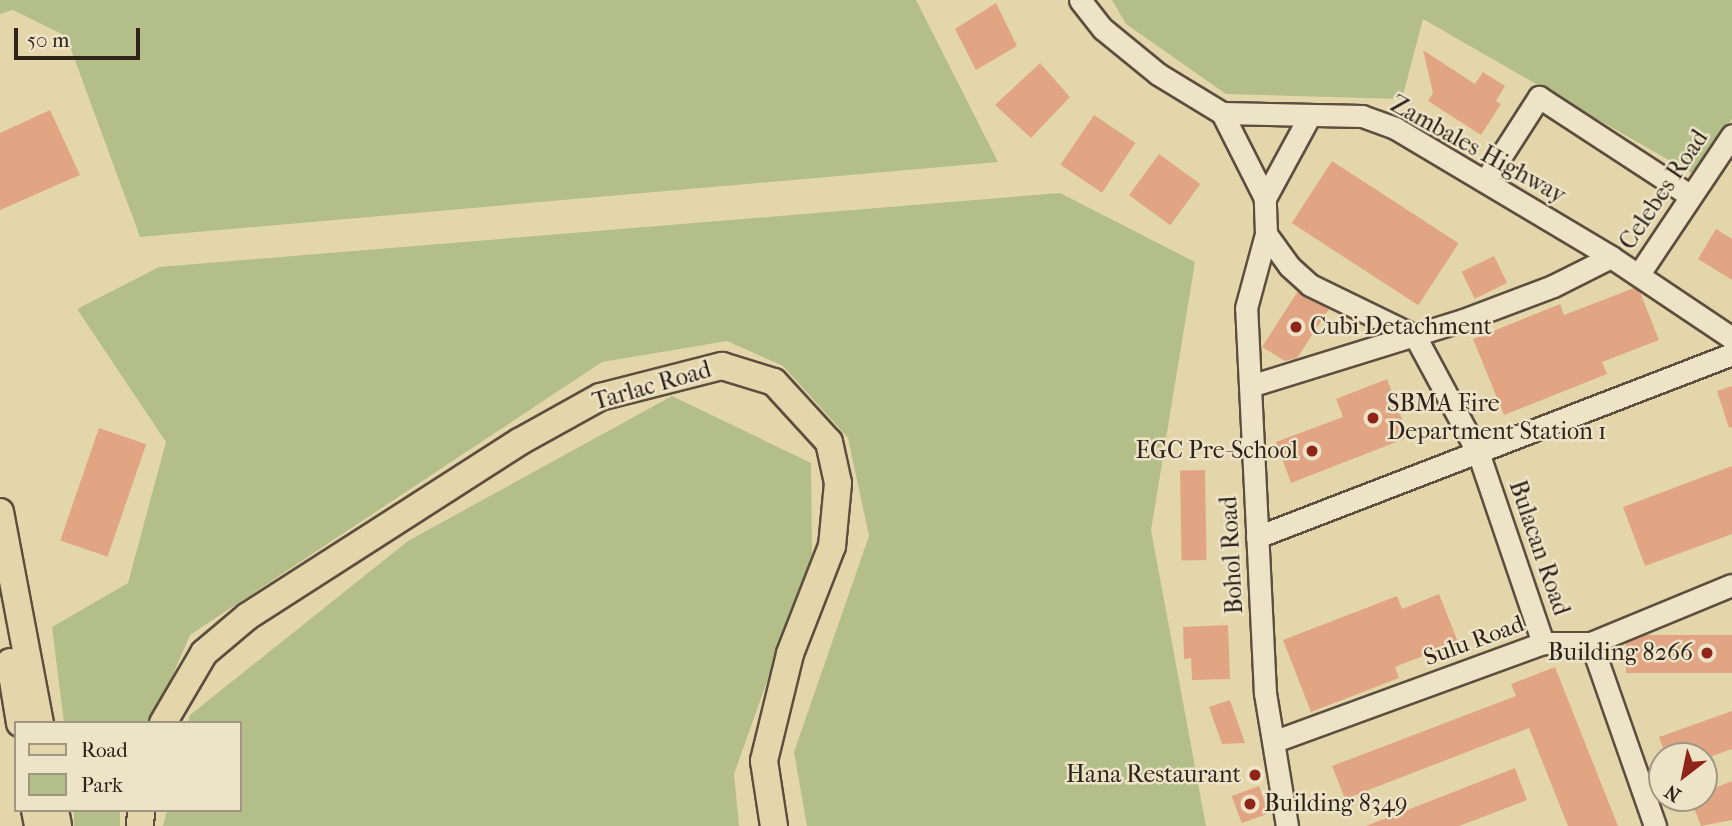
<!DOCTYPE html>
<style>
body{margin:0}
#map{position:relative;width:1732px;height:826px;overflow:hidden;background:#e4d6ab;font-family:"IM FELL French Canon",serif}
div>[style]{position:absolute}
.green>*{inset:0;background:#b3be89;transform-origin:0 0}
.building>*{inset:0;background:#e2a584;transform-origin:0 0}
.roads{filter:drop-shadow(2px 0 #5c4f3f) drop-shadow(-2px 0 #5c4f3f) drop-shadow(0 2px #5c4f3f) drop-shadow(0 -2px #5c4f3f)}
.minor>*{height:21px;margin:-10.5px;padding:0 10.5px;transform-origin:10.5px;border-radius:10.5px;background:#ede4c8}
.major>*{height:26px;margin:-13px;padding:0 13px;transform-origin:13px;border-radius:13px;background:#e4d6ab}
.dots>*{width:19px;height:19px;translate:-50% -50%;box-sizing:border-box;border:4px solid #ede4c8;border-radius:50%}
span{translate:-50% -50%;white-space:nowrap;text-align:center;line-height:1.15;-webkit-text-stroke:5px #ede4c8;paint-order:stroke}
.street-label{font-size:24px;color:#2e221b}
.poi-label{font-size:24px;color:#2e221b}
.left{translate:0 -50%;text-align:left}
.right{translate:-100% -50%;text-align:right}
.legend{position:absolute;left:14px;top:721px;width:228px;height:91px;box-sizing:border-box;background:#ede4c8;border:2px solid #a19683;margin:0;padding:9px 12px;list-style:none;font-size:21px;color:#2e221b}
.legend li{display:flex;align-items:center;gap:14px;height:35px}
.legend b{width:35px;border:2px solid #a19683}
.north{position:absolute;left:1648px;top:742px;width:70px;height:70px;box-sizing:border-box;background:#ede4c8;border:2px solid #a19683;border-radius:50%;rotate:212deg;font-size:19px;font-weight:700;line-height:28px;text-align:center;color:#2e221b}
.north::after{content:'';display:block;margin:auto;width:24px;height:32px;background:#8f2418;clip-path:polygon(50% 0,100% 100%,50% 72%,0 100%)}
.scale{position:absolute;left:14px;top:28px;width:126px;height:32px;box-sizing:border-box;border:4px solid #2e221b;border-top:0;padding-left:9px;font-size:21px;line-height:24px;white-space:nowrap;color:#2e221b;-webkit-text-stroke:5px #ede4c8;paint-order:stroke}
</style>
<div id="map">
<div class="green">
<i style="clip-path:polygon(0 0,916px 0,998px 162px,140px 237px,66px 36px,13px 10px,0 14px)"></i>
<i style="clip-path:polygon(1112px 0,1732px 0,1732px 119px,1693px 174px,1423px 19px,1402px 99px,1226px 94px,1126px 24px)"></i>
<i style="clip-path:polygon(1060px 193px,1195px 262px,1151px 530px,1206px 826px,807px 826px,794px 752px,869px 536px,848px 438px,783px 366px,727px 341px,602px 362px,190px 635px,152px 723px,64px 723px,52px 627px,128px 583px,166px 442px,77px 309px,159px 267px)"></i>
<i style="clip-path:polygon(672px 396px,811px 463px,812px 555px,734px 774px,739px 826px,163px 826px,167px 810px,240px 810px,240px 723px,188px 723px,190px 715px,408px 541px)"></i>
<i style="left:74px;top:810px;width:46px;height:16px"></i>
</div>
<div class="building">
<i style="clip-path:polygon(996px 3px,1017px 46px,976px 70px,955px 29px)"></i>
<i style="clip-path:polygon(1423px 50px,1475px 84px,1483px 72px,1505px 86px,1496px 101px,1501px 104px,1481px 135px,1428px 101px,1433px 93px)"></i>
<i style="clip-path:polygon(1040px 63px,1070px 97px,1031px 138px,995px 105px)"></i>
<i style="clip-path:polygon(50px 110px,80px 175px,0 210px,0 133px)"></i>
<i style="left:1094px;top:115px;width:50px;height:60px;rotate:34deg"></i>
<i style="left:1159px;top:154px;width:51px;height:51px;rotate:36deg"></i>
<i style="left:1332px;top:161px;width:151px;height:74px;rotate:33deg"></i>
<i style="clip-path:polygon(1716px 229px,1732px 239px,1732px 280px,1698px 259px)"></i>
<i style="left:1494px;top:256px;width:30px;height:36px;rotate:64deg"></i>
<i style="clip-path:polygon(1634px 288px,1640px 292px,1659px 340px,1602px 362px,1607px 374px,1504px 415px,1473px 339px,1560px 304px,1564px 315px)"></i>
<i style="clip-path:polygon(1298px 291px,1329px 309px,1297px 358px,1285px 361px,1262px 347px)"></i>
<i style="clip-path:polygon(1387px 379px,1409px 437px,1291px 483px,1276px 442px,1343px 417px,1336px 399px)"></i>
<i style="clip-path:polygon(1732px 386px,1732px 427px,1729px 428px,1717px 391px)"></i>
<i style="left:99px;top:428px;width:50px;height:119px;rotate:19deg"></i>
<i style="clip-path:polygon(1732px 466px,1732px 534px,1645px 566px,1623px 507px)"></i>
<i style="left:1205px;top:470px;width:90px;height:25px;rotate:89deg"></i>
<i style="clip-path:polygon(1439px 594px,1458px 642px,1395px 667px,1399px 678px,1311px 712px,1283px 640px,1397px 596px,1402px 609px)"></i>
<i style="clip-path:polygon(1228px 625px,1230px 679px,1192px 680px,1191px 658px,1184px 659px,1183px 627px)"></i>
<i style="left:1732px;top:635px;width:38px;height:106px;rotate:90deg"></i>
<i style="clip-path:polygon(1555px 667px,1618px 826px,1568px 826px,1529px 728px,1345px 799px,1332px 766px,1516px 696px,1511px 684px)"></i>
<i style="clip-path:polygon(1230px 700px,1245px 743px,1222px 744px,1209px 707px)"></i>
<i style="clip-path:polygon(1732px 711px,1732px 749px,1704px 759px,1666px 756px,1659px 737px)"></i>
<i style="clip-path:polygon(1515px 768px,1527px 800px,1459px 826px,1366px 826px)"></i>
<i style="clip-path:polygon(1732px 781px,1732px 820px,1701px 826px,1690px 798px,1704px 798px,1704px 792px)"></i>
<i style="left:1259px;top:786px;width:29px;height:29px;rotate:70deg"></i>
</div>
<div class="roads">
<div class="minor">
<i style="left:1080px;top:0;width:37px;rotate:52deg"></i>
<i style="left:1103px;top:29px;width:71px;rotate:39.3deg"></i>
<i style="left:1158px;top:74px;width:75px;rotate:31.4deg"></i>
<i style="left:1222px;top:113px;width:140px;rotate:1.2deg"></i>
<i style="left:1362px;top:116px;width:35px;rotate:20deg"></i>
<i style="left:1395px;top:128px;width:252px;rotate:30.8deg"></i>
<i style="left:1611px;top:257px;width:146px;rotate:33.8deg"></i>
<i style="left:1222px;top:113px;width:95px;rotate:63.2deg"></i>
<i style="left:1485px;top:181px;width:100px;rotate:-57.3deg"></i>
<i style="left:1539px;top:97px;width:181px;rotate:33.1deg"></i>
<i style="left:1266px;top:234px;width:39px;rotate:54deg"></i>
<i style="left:1289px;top:266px;width:28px;rotate:42deg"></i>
<i style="left:1310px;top:285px;width:117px;rotate:25.9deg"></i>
<i style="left:1415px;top:336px;width:135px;rotate:61.7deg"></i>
<i style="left:1479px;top:455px;width:199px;rotate:71.2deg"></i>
<i style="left:1639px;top:274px;width:167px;rotate:-56.2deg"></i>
<i style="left:1250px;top:386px;width:223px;rotate:-17.2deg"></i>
<i style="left:1463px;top:320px;width:96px;rotate:-20.7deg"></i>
<i style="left:1553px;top:286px;width:65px;rotate:-26.6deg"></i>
<i style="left:1257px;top:537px;width:509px;rotate:-21.07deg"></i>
<i style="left:1591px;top:643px;width:194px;rotate:70.7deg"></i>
<i style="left:1275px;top:741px;width:285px;rotate:-20.1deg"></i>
<i style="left:1543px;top:643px;width:48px"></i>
<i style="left:1591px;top:643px;width:152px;rotate:-22.4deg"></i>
<i style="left:1287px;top:826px;width:135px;rotate:-99.4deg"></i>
<i style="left:1265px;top:693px;width:385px;rotate:-92.8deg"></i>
<i style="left:1246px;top:308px;width:77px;rotate:-74.9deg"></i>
<i style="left:1266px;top:234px;width:36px;rotate:-92deg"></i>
<i style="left:1265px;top:198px;width:94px;rotate:-61.5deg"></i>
</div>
<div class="major">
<i style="left:0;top:512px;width:215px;rotate:79.3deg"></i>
<i style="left:10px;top:662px;width:62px;rotate:80.7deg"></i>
<i style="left:163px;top:723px;width:81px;rotate:-59.6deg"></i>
<i style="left:204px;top:653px;width:57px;rotate:-40.1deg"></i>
<i style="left:248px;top:616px;width:322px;rotate:-32.7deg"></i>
<i style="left:519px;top:442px;width:93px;rotate:-29.1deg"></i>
<i style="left:600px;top:397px;width:126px;rotate:-14.3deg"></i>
<i style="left:722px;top:366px;width:54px;rotate:17.1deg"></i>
<i style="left:774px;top:382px;width:81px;rotate:47.5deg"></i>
<i style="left:829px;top:442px;width:42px;rotate:77.6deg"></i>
<i style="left:838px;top:483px;width:63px;rotate:95.4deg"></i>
<i style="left:832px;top:546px;width:116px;rotate:111.3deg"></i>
<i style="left:790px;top:654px;width:110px;rotate:103.7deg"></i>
<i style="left:764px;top:761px;width:66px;rotate:81.3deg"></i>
<i style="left:35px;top:810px;width:16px;rotate:79deg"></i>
<i style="left:55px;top:810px;width:16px;rotate:79deg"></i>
<i style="left:140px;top:826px;width:16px;rotate:-86deg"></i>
</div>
</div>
<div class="dots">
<i style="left:1296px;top:327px;background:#8f2418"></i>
<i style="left:1373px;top:418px;background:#8f2418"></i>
<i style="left:1312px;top:451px;background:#8f2418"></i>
<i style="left:1707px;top:653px;background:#8f2418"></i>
<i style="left:1255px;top:775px;background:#8f2418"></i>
<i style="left:1250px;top:804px;background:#8f2418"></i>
</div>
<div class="street-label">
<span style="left:1478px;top:150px;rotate:29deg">Zambales Highway</span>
<span style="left:1664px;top:190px;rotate:-56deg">Celebes Road</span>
<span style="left:652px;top:386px;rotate:-16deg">Tarlac Road</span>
<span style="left:1539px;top:548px;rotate:71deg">Bulacan Road</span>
<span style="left:1232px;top:555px;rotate:-93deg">Bohol Road</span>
<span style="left:1474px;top:641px;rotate:-20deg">Sulu Road</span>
</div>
<div class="poi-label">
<span class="left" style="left:1310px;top:327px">Cubi Detachment</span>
<span class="left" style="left:1387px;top:418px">SBMA Fire<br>Department Station 1</span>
<span class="right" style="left:1298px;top:451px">EGC Pre-School</span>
<span class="right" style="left:1693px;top:653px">Building 8266</span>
<span class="right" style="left:1241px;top:775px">Hana Restaurant</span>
<span class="left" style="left:1264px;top:804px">Building 8349</span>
</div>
<ul class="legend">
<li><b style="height:9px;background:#e4d6ab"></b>Road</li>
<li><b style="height:19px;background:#b3be89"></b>Park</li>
</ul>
<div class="north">N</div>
<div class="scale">50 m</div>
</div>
